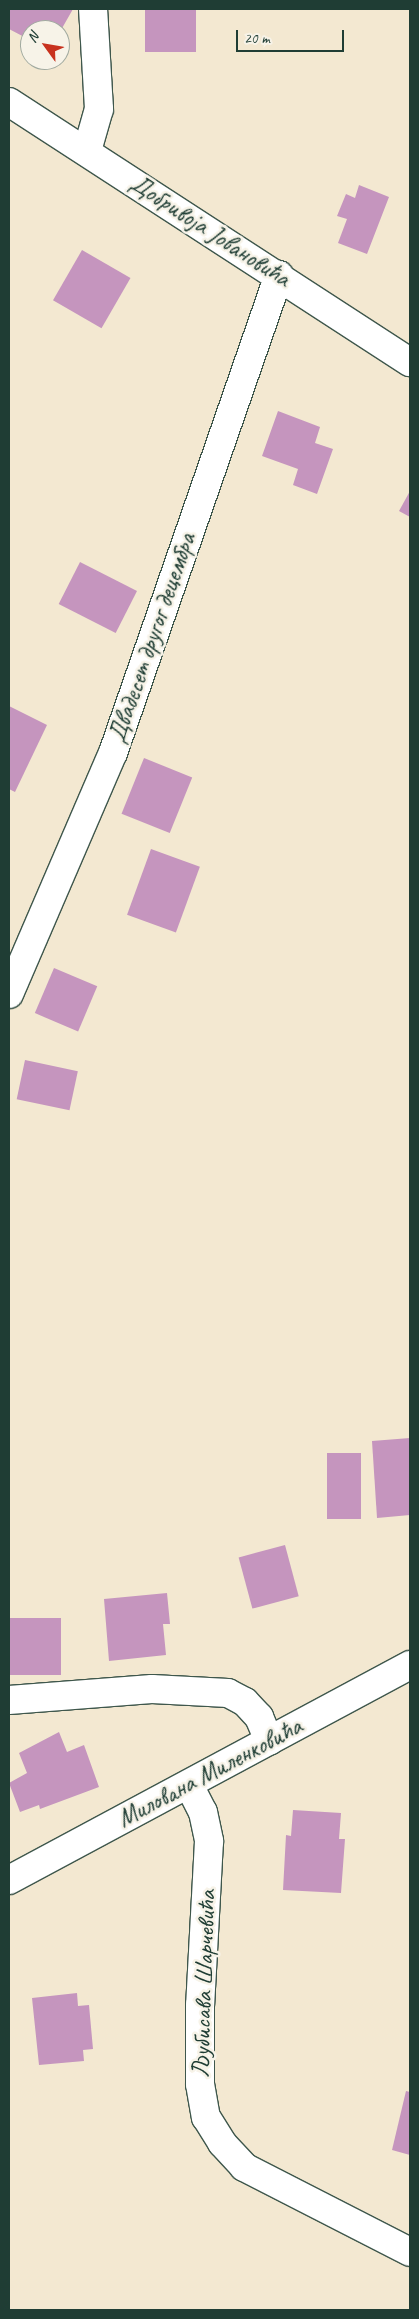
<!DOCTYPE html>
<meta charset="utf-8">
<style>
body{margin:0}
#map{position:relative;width:419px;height:2319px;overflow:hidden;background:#f3e8d1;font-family:Caveat,sans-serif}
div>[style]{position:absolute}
.building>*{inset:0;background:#c595be;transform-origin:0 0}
.roads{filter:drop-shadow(1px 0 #3f574c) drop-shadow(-1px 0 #3f574c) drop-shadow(0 1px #3f574c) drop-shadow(0 -1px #3f574c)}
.minor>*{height:28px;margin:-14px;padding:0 14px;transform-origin:14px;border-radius:14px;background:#fff}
span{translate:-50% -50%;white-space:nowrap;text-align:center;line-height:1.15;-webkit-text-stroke:5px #f7f3e8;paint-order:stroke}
.street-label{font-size:25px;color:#1f3d34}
.frame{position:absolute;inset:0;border:10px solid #1f3d34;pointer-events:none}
.north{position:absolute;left:20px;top:20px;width:50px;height:50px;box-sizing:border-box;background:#f7f3e8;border:1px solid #a1aaa0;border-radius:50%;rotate:302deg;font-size:14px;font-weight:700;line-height:20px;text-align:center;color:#1f3d34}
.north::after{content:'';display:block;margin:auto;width:18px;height:22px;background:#c8321e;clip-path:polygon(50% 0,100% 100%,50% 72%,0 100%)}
.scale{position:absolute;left:236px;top:30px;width:108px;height:22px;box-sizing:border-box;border:2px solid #1f3d34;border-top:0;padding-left:6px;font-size:15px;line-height:18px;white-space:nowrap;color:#1f3d34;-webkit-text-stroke:4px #f7f3e8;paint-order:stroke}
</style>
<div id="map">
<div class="building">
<i style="clip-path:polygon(9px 9px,73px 9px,61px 30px,30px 30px,30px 40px,9px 29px)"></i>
<i style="left:145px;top:9px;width:51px;height:43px"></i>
<i style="clip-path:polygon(359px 185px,389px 197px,367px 254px,338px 243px,347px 219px,337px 216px,346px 194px,355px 198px)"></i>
<i style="left:82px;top:250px;width:56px;height:58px;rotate:30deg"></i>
<i style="clip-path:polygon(278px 411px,320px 427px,315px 443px,333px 449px,317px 494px,293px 485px,298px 469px,262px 456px)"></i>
<i style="clip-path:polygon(410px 491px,410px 517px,399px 511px)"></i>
<i style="left:80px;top:562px;width:64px;height:47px;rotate:27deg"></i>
<i style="clip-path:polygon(9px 706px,47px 725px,15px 792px,9px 789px)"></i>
<i style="left:144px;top:758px;width:52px;height:60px;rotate:22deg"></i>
<i style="left:151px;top:849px;width:52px;height:70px;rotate:20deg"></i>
<i style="left:54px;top:968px;width:47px;height:49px;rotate:23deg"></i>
<i style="left:25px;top:1060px;width:54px;height:40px;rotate:12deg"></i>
<i style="clip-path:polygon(410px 1438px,410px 1515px,377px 1518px,372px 1441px)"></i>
<i style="left:327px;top:1453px;width:34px;height:66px"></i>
<i style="left:285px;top:1545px;width:53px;height:48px;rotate:75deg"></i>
<i style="clip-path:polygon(167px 1593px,170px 1624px,163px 1624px,166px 1655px,109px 1661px,104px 1599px)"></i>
<i style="left:9px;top:1618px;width:52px;height:57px"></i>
<i style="clip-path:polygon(59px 1732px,67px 1752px,84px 1745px,99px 1787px,40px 1809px,39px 1805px,20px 1812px,9px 1783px,27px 1773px,19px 1753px)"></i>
<i style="clip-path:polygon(293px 1810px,341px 1813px,339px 1839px,345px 1839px,341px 1893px,283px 1890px,286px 1835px,291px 1836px)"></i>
<i style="clip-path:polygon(77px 1993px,78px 2006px,89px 2005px,93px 2049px,83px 2050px,84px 2061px,39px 2065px,32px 1998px)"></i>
<i style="clip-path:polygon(406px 2091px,410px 2092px,410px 2155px,392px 2150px)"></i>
</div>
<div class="roads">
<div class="minor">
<i style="left:9px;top:102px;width:478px;rotate:33deg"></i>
<i style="left:87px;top:151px;width:44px;rotate:-74.1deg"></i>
<i style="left:99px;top:109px;width:100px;rotate:-93.4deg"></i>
<i style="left:9px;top:994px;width:262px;rotate:-66.7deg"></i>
<i style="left:113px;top:753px;width:506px;rotate:-70.85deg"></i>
<i style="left:9px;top:1700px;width:143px;rotate:-4.4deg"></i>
<i style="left:152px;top:1689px;width:76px;rotate:3deg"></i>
<i style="left:228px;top:1693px;width:19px;rotate:28deg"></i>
<i style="left:245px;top:1702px;width:21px;rotate:47deg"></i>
<i style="left:259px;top:1717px;width:26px;rotate:67deg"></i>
<i style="left:189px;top:1785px;width:30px;rotate:63deg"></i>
<i style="left:203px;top:1812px;width:30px;rotate:78deg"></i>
<i style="left:209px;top:1841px;width:164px;rotate:93.1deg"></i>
<i style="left:200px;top:2005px;width:79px;rotate:90deg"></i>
<i style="left:200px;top:2084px;width:34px;rotate:80deg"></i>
<i style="left:206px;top:2117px;width:31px;rotate:58deg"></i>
<i style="left:222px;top:2143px;width:33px;rotate:47deg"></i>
<i style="left:244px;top:2167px;width:186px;rotate:27.1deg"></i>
<i style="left:9px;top:1880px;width:455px;rotate:-28.2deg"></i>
</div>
</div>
<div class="street-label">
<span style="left:210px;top:231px;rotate:33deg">Добривоја Јовановића</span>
<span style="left:152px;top:638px;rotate:-71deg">Двадесет другог децембра</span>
<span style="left:210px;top:1773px;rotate:-28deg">Милована Миленковића</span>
<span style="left:204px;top:1984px;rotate:-88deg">Љубисава Шарчевића</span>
</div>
<div class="frame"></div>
<div class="north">N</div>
<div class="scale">20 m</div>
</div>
